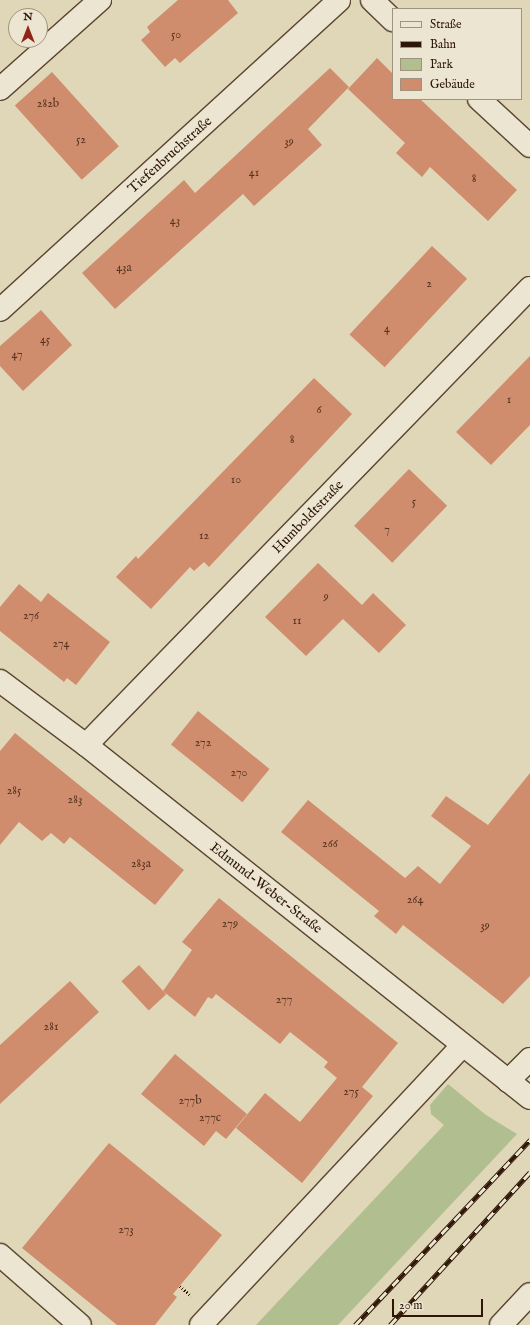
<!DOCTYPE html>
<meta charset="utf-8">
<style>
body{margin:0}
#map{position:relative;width:530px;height:1325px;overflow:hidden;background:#e0d7b8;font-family:"IM FELL English",serif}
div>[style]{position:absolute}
.green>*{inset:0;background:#b1be8f}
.building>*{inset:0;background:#d08d6e;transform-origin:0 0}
.path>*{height:2.5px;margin-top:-1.25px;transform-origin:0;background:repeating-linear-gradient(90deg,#2e1505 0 1px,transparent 0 3px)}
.roads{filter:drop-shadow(1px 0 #5a4632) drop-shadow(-1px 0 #5a4632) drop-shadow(0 1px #5a4632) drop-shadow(0 -1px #5a4632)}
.minor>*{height:22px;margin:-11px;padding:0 11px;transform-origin:11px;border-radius:11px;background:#ebe5d1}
.rail>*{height:4.5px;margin-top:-2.25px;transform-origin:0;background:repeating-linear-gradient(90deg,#ebe5d1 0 9px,#2e1505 0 18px);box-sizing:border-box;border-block:1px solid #2e1505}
span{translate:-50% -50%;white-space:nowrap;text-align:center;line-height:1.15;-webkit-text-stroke:3.5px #ebe5d1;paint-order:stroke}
.number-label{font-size:12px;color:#56331f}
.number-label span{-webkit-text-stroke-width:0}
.street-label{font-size:14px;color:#2e1505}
.legend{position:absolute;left:392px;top:8px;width:130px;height:92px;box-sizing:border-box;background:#ebe5d1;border:1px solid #9f927f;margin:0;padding:5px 7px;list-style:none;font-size:12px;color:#2e1505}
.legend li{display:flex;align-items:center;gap:8px;height:20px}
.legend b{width:20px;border:1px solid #9f927f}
.north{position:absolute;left:8px;top:8px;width:40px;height:40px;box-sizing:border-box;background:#ebe5d1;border:1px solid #9f927f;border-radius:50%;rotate:0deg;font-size:11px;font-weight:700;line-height:16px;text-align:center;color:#2e1505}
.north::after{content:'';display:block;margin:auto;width:14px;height:18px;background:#8f2418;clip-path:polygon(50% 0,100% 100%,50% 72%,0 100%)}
.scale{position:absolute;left:392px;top:1299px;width:91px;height:18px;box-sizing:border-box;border:2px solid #2e1505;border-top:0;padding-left:5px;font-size:12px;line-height:14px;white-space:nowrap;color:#2e1505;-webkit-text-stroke:3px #ebe5d1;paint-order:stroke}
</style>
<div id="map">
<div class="green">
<i style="clip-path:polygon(448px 1084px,486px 1115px,517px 1134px,338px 1325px,256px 1325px,444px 1125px,431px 1114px,430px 1105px)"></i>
</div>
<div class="building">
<i style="clip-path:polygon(178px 0,228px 0,238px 13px,180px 63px,175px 58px,165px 67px,141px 40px,150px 32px,147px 27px)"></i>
<i style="clip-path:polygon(377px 58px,393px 74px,393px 99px,420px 99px,517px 190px,488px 221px,430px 167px,422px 177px,396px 153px,405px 143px,348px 89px)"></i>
<i style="clip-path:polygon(330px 68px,349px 87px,308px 129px,322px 145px,254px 206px,243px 194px,115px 309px,82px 273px,184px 180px,195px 193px)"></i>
<i style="left:52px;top:72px;width:100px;height:50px;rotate:48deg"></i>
<i style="left:432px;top:246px;width:48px;height:121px;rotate:43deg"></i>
<i style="clip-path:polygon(41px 310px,72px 345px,23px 391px,0 366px,0 346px)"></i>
<i style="clip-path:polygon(530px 356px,530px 425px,491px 465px,456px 432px)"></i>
<i style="clip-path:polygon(314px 378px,352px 414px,209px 567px,204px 562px,194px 571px,190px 567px,151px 609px,116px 577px,136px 556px,138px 559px)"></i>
<i style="left:409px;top:469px;width:53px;height:79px;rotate:44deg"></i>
<i style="clip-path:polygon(318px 563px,362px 605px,373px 593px,406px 625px,379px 653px,343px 619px,306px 656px,265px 617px)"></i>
<i style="clip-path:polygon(19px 584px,41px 602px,48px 593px,110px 642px,76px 685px,67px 678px,64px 682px,0 631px,0 607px)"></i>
<i style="left:198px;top:711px;width:92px;height:43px;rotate:39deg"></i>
<i style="clip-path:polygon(15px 733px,184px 870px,155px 905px,70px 837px,64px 844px,51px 833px,42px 841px,19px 822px,0 845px,0 751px)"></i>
<i style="clip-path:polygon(530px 773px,530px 976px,503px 1004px,403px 925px,396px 934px,374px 916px,379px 911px,281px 832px,308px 800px,405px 878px,418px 866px,440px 884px,471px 846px,431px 816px,446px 796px,488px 825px)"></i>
<i style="clip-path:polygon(219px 898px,398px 1043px,362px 1087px,373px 1096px,302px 1183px,236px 1128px,265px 1093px,300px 1122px,337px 1078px,324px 1067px,328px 1062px,290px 1032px,280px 1044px,216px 994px,212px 999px,208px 997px,195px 1017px,163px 991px,192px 950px,182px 942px)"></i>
<i style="left:139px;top:965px;width:40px;height:24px;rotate:47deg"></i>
<i style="clip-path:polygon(70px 981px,99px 1012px,0 1104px,0 1045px)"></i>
<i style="clip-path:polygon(175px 1054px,247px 1114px,226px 1139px,216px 1131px,204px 1146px,141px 1094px)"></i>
<i style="clip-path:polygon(109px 1143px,222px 1235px,173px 1294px,177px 1297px,155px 1325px,117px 1325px,22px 1248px)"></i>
</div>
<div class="path">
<i style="left:180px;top:1286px;width:15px;rotate:42deg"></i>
</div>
<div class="roads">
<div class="minor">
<i style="left:372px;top:0;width:29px;rotate:44deg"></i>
<i style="left:0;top:89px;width:134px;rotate:-41.7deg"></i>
<i style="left:479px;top:99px;width:69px;rotate:42.7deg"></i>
<i style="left:0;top:310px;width:459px;rotate:-42.4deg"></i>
<i style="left:0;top:681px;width:107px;rotate:36.7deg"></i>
<i style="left:86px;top:745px;width:567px;rotate:38.49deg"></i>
<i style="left:86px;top:745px;width:637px;rotate:-45.83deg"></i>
<i style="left:508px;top:1081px;width:31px;rotate:-45deg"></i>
<i style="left:0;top:1255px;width:106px;rotate:41.2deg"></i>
<i style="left:201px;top:1325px;width:383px;rotate:-46.9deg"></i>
<i style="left:501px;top:1325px;width:42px;rotate:-46.9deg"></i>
</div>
</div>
<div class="rail">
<i style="left:355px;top:1325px;width:255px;rotate:-46.6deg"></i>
<i style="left:390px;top:1325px;width:207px;rotate:-47.5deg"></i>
</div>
<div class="number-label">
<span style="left:176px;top:35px">50</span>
<span style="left:48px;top:104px">282b</span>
<span style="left:81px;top:140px">52</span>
<span style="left:289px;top:142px">39</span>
<span style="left:254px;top:173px">41</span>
<span style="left:474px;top:179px">8</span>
<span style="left:175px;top:221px">43</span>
<span style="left:124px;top:268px">43a</span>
<span style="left:429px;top:284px">2</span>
<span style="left:387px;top:329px">4</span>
<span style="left:45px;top:340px">45</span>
<span style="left:17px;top:355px">47</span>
<span style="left:509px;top:400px">1</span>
<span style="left:319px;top:410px">6</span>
<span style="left:292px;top:440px">8</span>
<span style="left:236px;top:480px">10</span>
<span style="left:414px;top:502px">5</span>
<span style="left:387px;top:530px">7</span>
<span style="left:204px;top:536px">12</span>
<span style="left:326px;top:597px">9</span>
<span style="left:31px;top:616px">276</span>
<span style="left:297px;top:621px">11</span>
<span style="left:61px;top:644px">274</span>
<span style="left:203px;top:743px">272</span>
<span style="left:239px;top:773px">270</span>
<span style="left:14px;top:791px">285</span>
<span style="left:75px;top:800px">283</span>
<span style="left:330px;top:844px">266</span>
<span style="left:141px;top:864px">283a</span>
<span style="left:415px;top:900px">264</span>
<span style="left:230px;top:924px">279</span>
<span style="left:485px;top:926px">39</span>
<span style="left:284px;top:1000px">277</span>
<span style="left:51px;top:1027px">281</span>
<span style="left:351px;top:1092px">275</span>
<span style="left:190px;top:1101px">277b</span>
<span style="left:210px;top:1118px">277c</span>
<span style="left:126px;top:1230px">273</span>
</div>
<div class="street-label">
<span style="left:170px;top:155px;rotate:-42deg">Tiefenbruchstraße</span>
<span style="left:308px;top:517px;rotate:-46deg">Humboldtstraße</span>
<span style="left:266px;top:888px;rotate:38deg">Edmund-Weber-Straße</span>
</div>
<ul class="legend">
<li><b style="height:5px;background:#ebe5d1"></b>Straße</li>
<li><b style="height:5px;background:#2e1505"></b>Bahn</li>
<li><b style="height:11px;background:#b1be8f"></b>Park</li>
<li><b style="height:11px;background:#d08d6e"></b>Gebäude</li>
</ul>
<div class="north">N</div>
<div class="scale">20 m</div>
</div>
